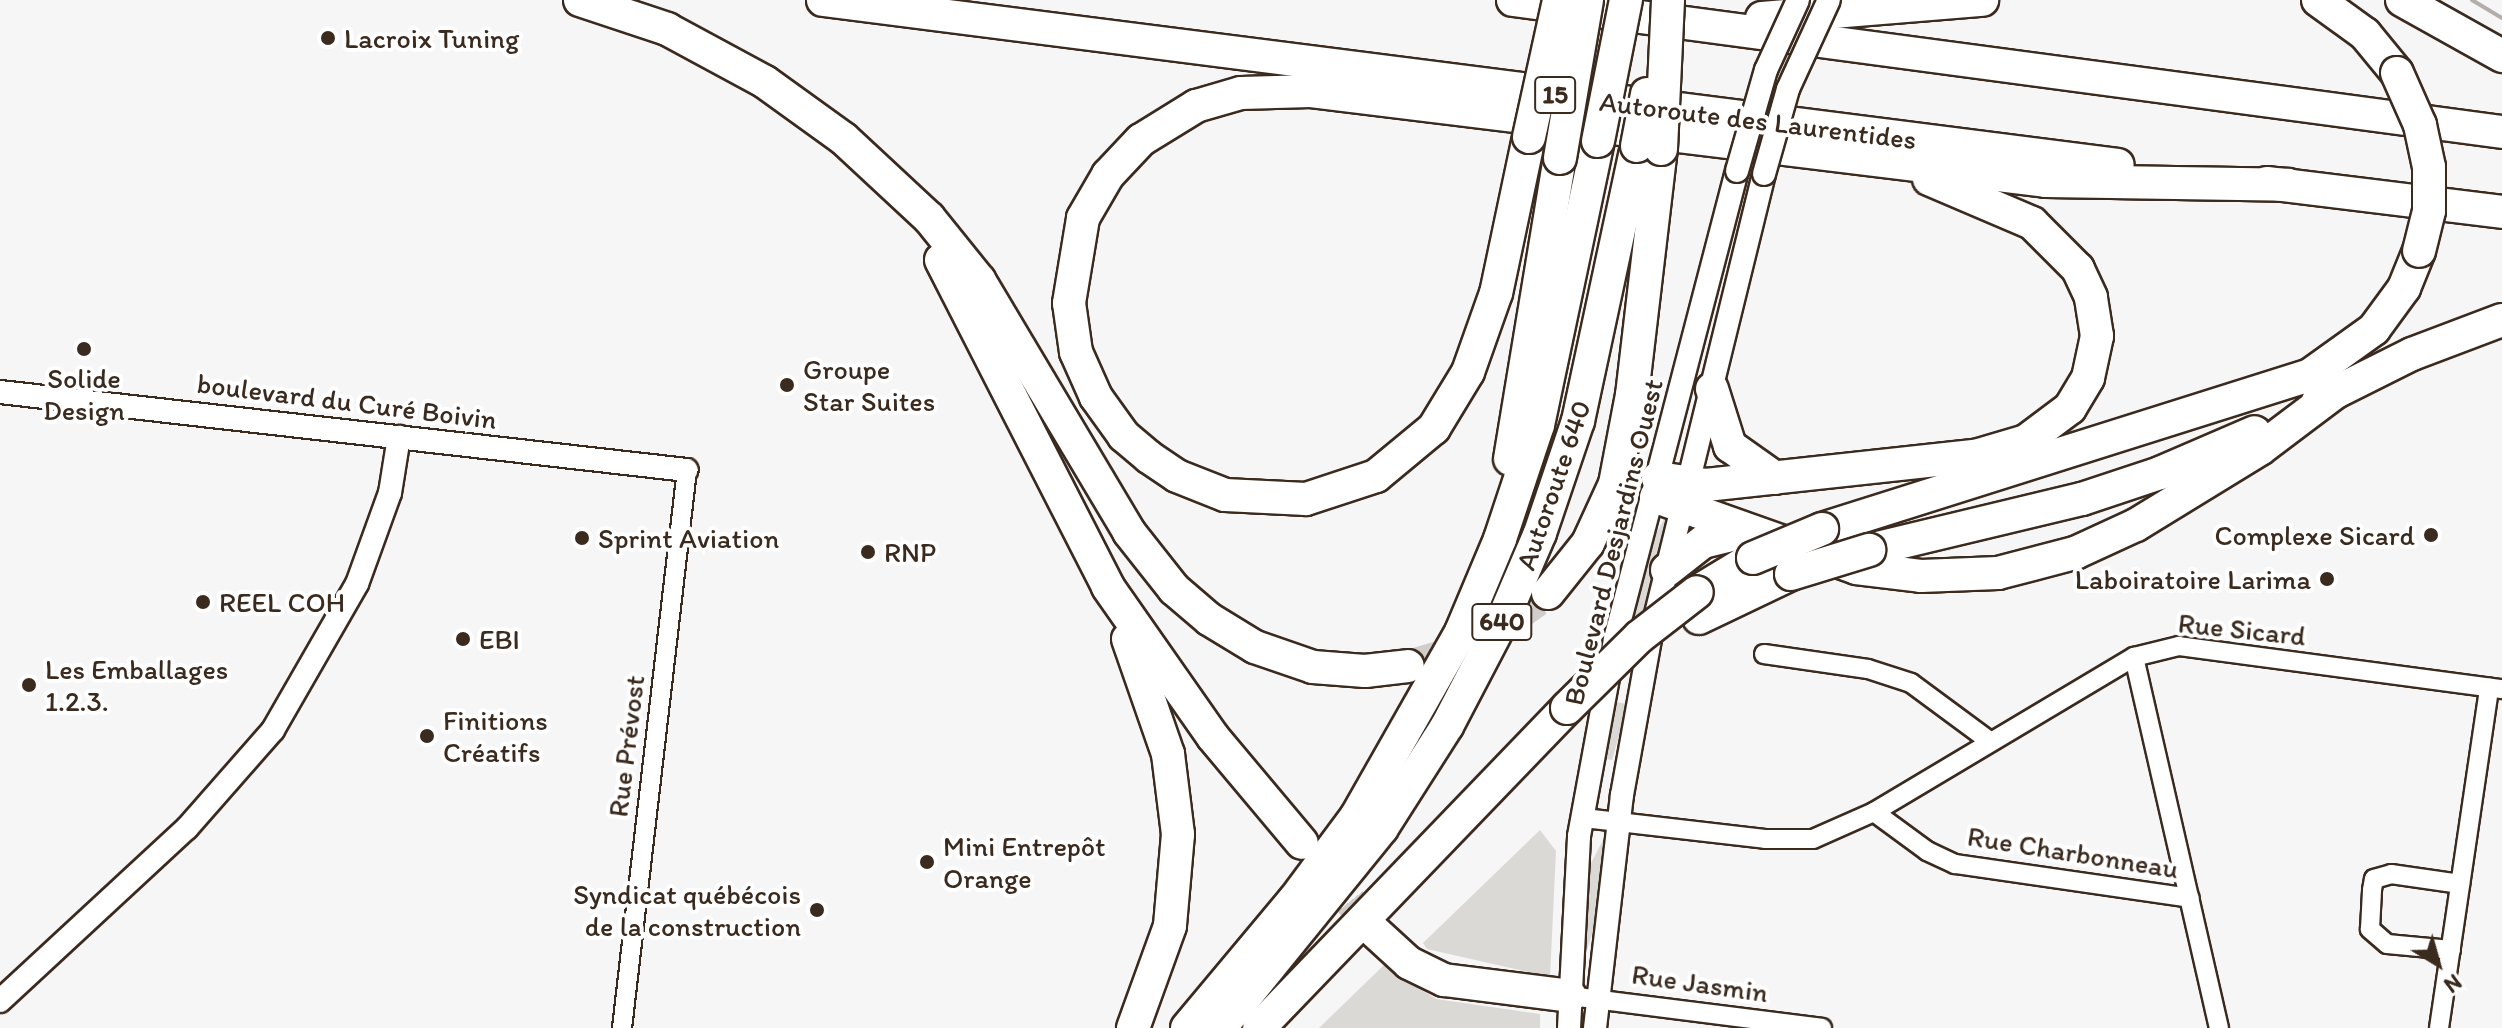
<!DOCTYPE html>
<meta charset="utf-8">
<style>
body{margin:0}
#map{position:relative;width:2502px;height:1028px;overflow:hidden;background:#f7f6f6;font-family:Itim,sans-serif}
div>[style]{position:absolute}
.green>*{inset:0;background:#dbd9d6}
.stream>*{height:4px;margin:-2px;padding:0 2px;transform-origin:2px;border-radius:2px;background:#b4aeaa}
.motorway-tunnel>*{height:32px;margin-top:-16px;transform-origin:0;background:repeating-linear-gradient(90deg,#d1cdcb 0 32px,transparent 0 48px)}
.roads{filter:drop-shadow(2px 0 #3b2a1e) drop-shadow(-2px 0 #3b2a1e) drop-shadow(0 2px #3b2a1e) drop-shadow(0 -2px #3b2a1e)}
.minor>*{height:18px;margin:-9px;padding:0 9px;transform-origin:9px;border-radius:9px;background:#fff}
.tertiary>*{height:22px;margin:-11px;padding:0 11px;transform-origin:11px;border-radius:11px;background:#fff}
.motorway>*{height:32px;margin:-16px;padding:0 16px;transform-origin:16px;border-radius:16px;background:#fff}
.bridges{filter:drop-shadow(2px 0 #3b2a1e) drop-shadow(-2px 0 #3b2a1e) drop-shadow(0 2px #3b2a1e) drop-shadow(0 -2px #3b2a1e)}
.tertiary-bridge>*{height:22px;margin:-11px;padding:0 11px;transform-origin:11px;border-radius:11px;background:#fff}
.motorway-bridge>*{height:32px;margin:-16px;padding:0 16px;transform-origin:16px;border-radius:16px;background:#fff}
.dots>*{width:22px;height:22px;translate:-50% -50%;box-sizing:border-box;border:4px solid #fff;border-radius:50%}
span{translate:-50% -50%;white-space:nowrap;text-align:center;line-height:1.15;-webkit-text-stroke:8px #fff;paint-order:stroke}
.shield-label span{padding:2px 6px;background:#fff;border:2px solid;border-radius:6px;-webkit-text-stroke-width:0}
.shield-label{font-size:26px;color:#3b2a1e;font-weight:700}
.poi-label{font-size:28px;color:#3b2a1e}
.left{translate:0 -50%;text-align:left}
.right{translate:-100% -50%;text-align:right}
.street-label{font-size:28px;color:#3b2a1e}
.north{position:absolute;left:2398px;top:924px;width:80px;height:80px;-webkit-text-stroke:6px #fff;paint-order:stroke;rotate:143deg;font-size:22px;font-weight:700;line-height:32px;text-align:center;color:#3b2a1e}
.north::after{content:'';display:block;margin:auto;width:28px;height:36px;background:#3b2a1e;clip-path:polygon(50% 0,100% 100%,50% 72%,0 100%)}
</style>
<div id="map">
<div class="green">
<i style="clip-path:polygon(1667px 514px,1647px 616px,1627px 629px,1652px 541px)"></i>
<i style="clip-path:polygon(1616px 702px,1628px 704px,1612px 760px,1607px 759px)"></i>
<i style="clip-path:polygon(1540px 830px,1556px 851px,1550px 977px,1427px 949px,1423px 943px)"></i>
<i style="clip-path:polygon(1603px 840px,1607px 843px,1596px 922px,1582px 965px,1587px 871px)"></i>
<i style="clip-path:polygon(1384px 965px,1436px 999px,1540px 1014px,1540px 1028px,1319px 1028px)"></i>
</div>
<div class="stream">
<i style="left:2472px;top:0;width:35px;rotate:31deg"></i>
</div>
<div class="motorway-tunnel">
<i style="left:1408px;top:666px;width:67px;rotate:-16.5deg"></i>
<i style="left:1472px;top:647px;width:93px;rotate:-35.4deg"></i>
<i style="left:1320px;top:864px;width:86px;rotate:51.1deg"></i>
</div>
<div class="roads">
<div class="minor">
<i style="left:1764px;top:654px;width:105px;rotate:8.2deg"></i>
<i style="left:1868px;top:669px;width:45px;rotate:18deg"></i>
<i style="left:1911px;top:683px;width:96px;rotate:36.5deg"></i>
<i style="left:2134px;top:657px;width:381px;rotate:77.1deg"></i>
<i style="left:1874px;top:812px;width:66px;rotate:36.3deg"></i>
<i style="left:1927px;top:851px;width:31px;rotate:25deg"></i>
<i style="left:1955px;top:864px;width:237px;rotate:8.2deg"></i>
<i style="left:1584px;top:818px;width:182px;rotate:6.6deg"></i>
<i style="left:1765px;top:839px;width:48px"></i>
<i style="left:1813px;top:839px;width:67px;rotate:-23.9deg"></i>
<i style="left:1874px;top:812px;width:303px;rotate:-30.8deg"></i>
<i style="left:2134px;top:657px;width:46px;rotate:-13.7deg"></i>
<i style="left:2179px;top:646px;width:326px;rotate:7.6deg"></i>
<i style="left:2451px;top:950px;width:64px;rotate:-174.6deg"></i>
<i style="left:2387px;top:944px;width:23px;rotate:-139deg"></i>
<i style="left:2370px;top:929px;width:39px;rotate:-87deg"></i>
<i style="left:2372px;top:890px;width:11px;rotate:-80deg"></i>
<i style="left:2374px;top:879px;width:18px;rotate:-16deg"></i>
<i style="left:2391px;top:874px;width:70px;rotate:8.2deg"></i>
<i style="left:1570px;top:996px;width:254px;rotate:7.2deg"></i>
<i style="left:622px;top:1028px;width:562px;rotate:-83.36deg"></i>
<i style="left:2439px;top:1028px;width:344px;rotate:-81.6deg"></i>
</div>
<div class="tertiary">
<i style="left:0;top:392px;width:691px;rotate:6.48deg"></i>
<i style="left:0;top:1001px;width:255px;rotate:-42.8deg"></i>
<i style="left:187px;top:828px;width:130px;rotate:-48.7deg"></i>
<i style="left:273px;top:730px;width:168px;rotate:-60.1deg"></i>
<i style="left:357px;top:584px;width:97px;rotate:-70.1deg"></i>
<i style="left:390px;top:493px;width:57px;rotate:-80.9deg"></i>
<i style="left:1569px;top:1028px;width:192px;rotate:-87deg"></i>
<i style="left:1579px;top:836px;width:200px;rotate:-79.6deg"></i>
<i style="left:1615px;top:639px;width:484px;rotate:-75.4deg"></i>
<i style="left:1595px;top:1028px;width:235px;rotate:-83.4deg"></i>
<i style="left:1622px;top:795px;width:164px;rotate:-79.8deg"></i>
<i style="left:1651px;top:634px;width:474px;rotate:-76.2deg"></i>
</div>
<div class="motorway">
<i style="left:580px;top:0;width:92px;rotate:18.4deg"></i>
<i style="left:667px;top:29px;width:111px;rotate:28.4deg"></i>
<i style="left:765px;top:82px;width:97px;rotate:35.8deg"></i>
<i style="left:844px;top:139px;width:116px;rotate:42.9deg"></i>
<i style="left:929px;top:218px;width:80px;rotate:51.1deg"></i>
<i style="left:979px;top:280px;width:293px;rotate:59.2deg"></i>
<i style="left:1129px;top:532px;width:73px;rotate:51.7deg"></i>
<i style="left:1174px;top:589px;width:46px;rotate:40.6deg"></i>
<i style="left:1209px;top:619px;width:54px;rotate:31.3deg"></i>
<i style="left:1255px;top:647px;width:61px;rotate:19deg"></i>
<i style="left:1313px;top:667px;width:52px;rotate:4.4deg"></i>
<i style="left:1365px;top:671px;width:43px;rotate:-6.6deg"></i>
<i style="left:823px;top:0;width:1305px;rotate:7.26deg"></i>
<i style="left:1513px;top:0;width:998px;rotate:7.6deg"></i>
<i style="left:2318px;top:0;width:58px;rotate:35.9deg"></i>
<i style="left:2365px;top:34px;width:50px;rotate:50.6deg"></i>
<i style="left:2402px;top:0;width:115px;rotate:29.2deg"></i>
<i style="left:1762px;top:18px;width:221px;rotate:-4.7deg"></i>
<i style="left:1529px;top:137px;width:159px;rotate:101.9deg"></i>
<i style="left:1496px;top:293px;width:84px;rotate:109.5deg"></i>
<i style="left:1468px;top:372px;width:66px;rotate:121.3deg"></i>
<i style="left:1434px;top:428px;width:75px;rotate:140.4deg"></i>
<i style="left:1376px;top:476px;width:74px;rotate:161.8deg"></i>
<i style="left:1306px;top:499px;width:81px;rotate:-177.2deg"></i>
<i style="left:1225px;top:495px;width:52px;rotate:-158.4deg"></i>
<i style="left:1177px;top:476px;width:34px;rotate:-146deg"></i>
<i style="left:1149px;top:457px;width:33px;rotate:-140deg"></i>
<i style="left:1124px;top:436px;width:48px;rotate:-125.7deg"></i>
<i style="left:1096px;top:397px;width:49px;rotate:-114deg"></i>
<i style="left:1076px;top:352px;width:49px;rotate:-98.1deg"></i>
<i style="left:1069px;top:303px;width:86px;rotate:-80.6deg"></i>
<i style="left:1083px;top:218px;width:50px;rotate:-59.8deg"></i>
<i style="left:1108px;top:175px;width:48px;rotate:-46.7deg"></i>
<i style="left:1141px;top:140px;width:65px;rotate:-31.7deg"></i>
<i style="left:1196px;top:106px;width:47px;rotate:-16.1deg"></i>
<i style="left:1241px;top:93px;width:70px;rotate:-1.6deg"></i>
<i style="left:1311px;top:91px;width:740px;rotate:6.98deg"></i>
<i style="left:2046px;top:181px;width:242px;rotate:0.9deg"></i>
<i style="left:2267px;top:183px;width:237px;rotate:7deg"></i>
<i style="left:941px;top:260px;width:367px;rotate:62.9deg"></i>
<i style="left:1108px;top:587px;width:183px;rotate:55deg"></i>
<i style="left:1213px;top:737px;width:138px;rotate:50deg"></i>
<i style="left:1712px;top:389px;width:60px;rotate:72.5deg"></i>
<i style="left:1730px;top:446px;width:55px;rotate:35.4deg"></i>
<i style="left:2318px;top:401px;width:105px;rotate:-26.6deg"></i>
<i style="left:2412px;top:354px;width:96px;rotate:-20.7deg"></i>
<i style="left:1510px;top:459px;width:305px;rotate:-80.6deg"></i>
<i style="left:1658px;top:478px;width:49px;rotate:8.3deg"></i>
<i style="left:1706px;top:485px;width:271px;rotate:-6.2deg"></i>
<i style="left:1975px;top:456px;width:53px;rotate:-16.4deg"></i>
<i style="left:2026px;top:441px;width:55px;rotate:-36.9deg"></i>
<i style="left:2070px;top:408px;width:35px;rotate:-59deg"></i>
<i style="left:2088px;top:378px;width:43px;rotate:-77.9deg"></i>
<i style="left:2097px;top:336px;width:39px;rotate:-99deg"></i>
<i style="left:2091px;top:297px;width:31px;rotate:-115deg"></i>
<i style="left:2078px;top:269px;width:65px;rotate:-135deg"></i>
<i style="left:2032px;top:223px;width:112px;rotate:-156.9deg"></i>
<i style="left:1656px;top:497px;width:212px;rotate:19.5deg"></i>
<i style="left:1856px;top:568px;width:65px;rotate:7deg"></i>
<i style="left:1921px;top:576px;width:77px;rotate:-2.2deg"></i>
<i style="left:1998px;top:573px;width:80px;rotate:-14.6deg"></i>
<i style="left:2075px;top:553px;width:67px;rotate:-24.7deg"></i>
<i style="left:2136px;top:525px;width:145px;rotate:-31.5deg"></i>
<i style="left:2260px;top:449px;width:96px;rotate:-37deg"></i>
<i style="left:1822px;top:529px;width:512px;rotate:-17.51deg"></i>
<i style="left:2310px;top:375px;width:79px;rotate:-35.7deg"></i>
<i style="left:2374px;top:329px;width:51px;rotate:-53.8deg"></i>
<i style="left:2404px;top:288px;width:40px;rotate:-68deg"></i>
<i style="left:1869px;top:550px;width:219px;rotate:-13.5deg"></i>
<i style="left:2082px;top:499px;width:82px;rotate:-18.4deg"></i>
<i style="left:2160px;top:473px;width:103px;rotate:-23.3deg"></i>
<i style="left:1667px;top:570px;width:46px;rotate:-37.9deg"></i>
<i style="left:1703px;top:542px;width:45px;rotate:-14deg"></i>
<i style="left:1697px;top:592px;width:66px;rotate:-31.3deg"></i>
<i style="left:1548px;top:593px;width:64px;rotate:-51.3deg"></i>
<i style="left:1588px;top:543px;width:65px;rotate:-65.4deg"></i>
<i style="left:1615px;top:484px;width:91px;rotate:-79.2deg"></i>
<i style="left:1632px;top:395px;width:248px;rotate:-83.3deg"></i>
<i style="left:1699px;top:618px;width:102px;rotate:-25.6deg"></i>
<i style="left:1128px;top:639px;width:122px;rotate:70.8deg"></i>
<i style="left:1168px;top:754px;width:81px;rotate:82.9deg"></i>
<i style="left:1178px;top:834px;width:92px;rotate:95deg"></i>
<i style="left:1170px;top:926px;width:109px;rotate:109.9deg"></i>
<i style="left:1374px;top:931px;width:47px;rotate:42.4deg"></i>
<i style="left:1409px;top:963px;width:39px;rotate:26deg"></i>
<i style="left:1444px;top:980px;width:127px;rotate:7.2deg"></i>
<i style="left:1187px;top:1028px;width:168px;rotate:-50.1deg"></i>
<i style="left:1295px;top:899px;width:102px;rotate:-53.4deg"></i>
<i style="left:1356px;top:817px;width:213px;rotate:-60.4deg"></i>
<i style="left:1461px;top:632px;width:101px;rotate:-67.2deg"></i>
<i style="left:1500px;top:539px;width:120px;rotate:-71.6deg"></i>
<i style="left:1538px;top:425px;width:290px;rotate:-78.1deg"></i>
<i style="left:1220px;top:1028px;width:257px;rotate:-51deg"></i>
<i style="left:1382px;top:828px;width:121px;rotate:-57.5deg"></i>
<i style="left:1447px;top:726px;width:123px;rotate:-62.4deg"></i>
<i style="left:1504px;top:617px;width:91px;rotate:-66.8deg"></i>
<i style="left:1540px;top:533px;width:118px;rotate:-71.3deg"></i>
<i style="left:1578px;top:421px;width:281px;rotate:-77.9deg"></i>
<i style="left:1259px;top:1028px;width:444px;rotate:-46.1deg"></i>
</div>
</div>
<div class="bridges">
<div class="tertiary-bridge">
<i style="left:1737px;top:171px;width:105px;rotate:-74deg"></i>
<i style="left:1766px;top:70px;width:77px;rotate:-65.4deg"></i>
<i style="left:1764px;top:174px;width:88px;rotate:-74.2deg"></i>
<i style="left:1788px;top:89px;width:98px;rotate:-65.3deg"></i>
</div>
<div class="motorway-bridge">
<i style="left:2397px;top:73px;width:57px;rotate:66.1deg"></i>
<i style="left:2420px;top:125px;width:43px;rotate:77.9deg"></i>
<i style="left:2429px;top:167px;width:44px;rotate:90deg"></i>
<i style="left:2429px;top:211px;width:41px;rotate:104deg"></i>
<i style="left:1529px;top:137px;width:140px;rotate:-77.6deg"></i>
<i style="left:1598px;top:141px;width:144px;rotate:-78.8deg"></i>
<i style="left:1637px;top:146px;width:53px;rotate:-79.1deg"></i>
<i style="left:1661px;top:149px;width:149px;rotate:-87.3deg"></i>
<i style="left:1560px;top:158px;width:160px;rotate:-80.3deg"></i>
<i style="left:1753px;top:558px;width:75px;rotate:-22.8deg"></i>
<i style="left:1791px;top:574px;width:82px;rotate:-17.1deg"></i>
<i style="left:1567px;top:708px;width:101px;rotate:-44.6deg"></i>
<i style="left:1639px;top:637px;width:73px;rotate:-37.8deg"></i>
</div>
</div>
<div class="dots">
<i style="left:328px;top:38px;background:#3b2a1e"></i>
<i style="left:84px;top:349px;background:#3b2a1e"></i>
<i style="left:787px;top:385px;background:#3b2a1e"></i>
<i style="left:2431px;top:535px;background:#3b2a1e"></i>
<i style="left:582px;top:538px;background:#3b2a1e"></i>
<i style="left:868px;top:552px;background:#3b2a1e"></i>
<i style="left:2327px;top:579px;background:#3b2a1e"></i>
<i style="left:203px;top:602px;background:#3b2a1e"></i>
<i style="left:463px;top:639px;background:#3b2a1e"></i>
<i style="left:29px;top:685px;background:#3b2a1e"></i>
<i style="left:427px;top:736px;background:#3b2a1e"></i>
<i style="left:927px;top:862px;background:#3b2a1e"></i>
<i style="left:817px;top:910px;background:#3b2a1e"></i>
</div>
<div class="shield-label">
<span style="left:1555px;top:95px">15</span>
<span style="left:1502px;top:622px">640</span>
</div>
<div class="poi-label">
<span class="left" style="left:344px;top:38px">Lacroix Tuning</span>
<span class="left" style="left:803px;top:385px">Groupe<br>Star Suites</span>
<span style="left:84px;top:394px">Solide<br>Design</span>
<span class="right" style="left:2415px;top:535px">Complexe Sicard</span>
<span class="left" style="left:598px;top:538px">Sprint Aviation</span>
<span class="left" style="left:884px;top:552px">RNP</span>
<span class="right" style="left:2311px;top:579px">Laboiratoire Larima</span>
<span class="left" style="left:219px;top:602px">REEL COH</span>
<span class="left" style="left:479px;top:639px">EBI</span>
<span class="left" style="left:45px;top:685px">Les Emballages<br>1.2.3.</span>
<span class="left" style="left:443px;top:736px">Finitions<br>Créatifs</span>
<span class="left" style="left:943px;top:862px">Mini Entrepôt<br>Orange</span>
<span class="right" style="left:801px;top:910px">Syndicat québécois<br>de la construction</span>
</div>
<div class="street-label">
<span style="left:1758px;top:120px;rotate:7deg">Autoroute des Laurentides</span>
<span style="left:347px;top:401px;rotate:7deg">boulevard du Curé Boivin</span>
<span style="left:1553px;top:485px;rotate:-71deg">Autoroute 640</span>
<span style="left:1613px;top:542px;rotate:-76deg">Boulevard Desjardins Ouest</span>
<span style="left:2242px;top:629px;rotate:6deg">Rue Sicard</span>
<span style="left:626px;top:746px;rotate:-83deg">Rue Prévost</span>
<span style="left:2073px;top:852px;rotate:9deg">Rue Charbonneau</span>
<span style="left:1700px;top:983px;rotate:8deg">Rue Jasmin</span>
</div>
<div class="north">N</div>
</div>
